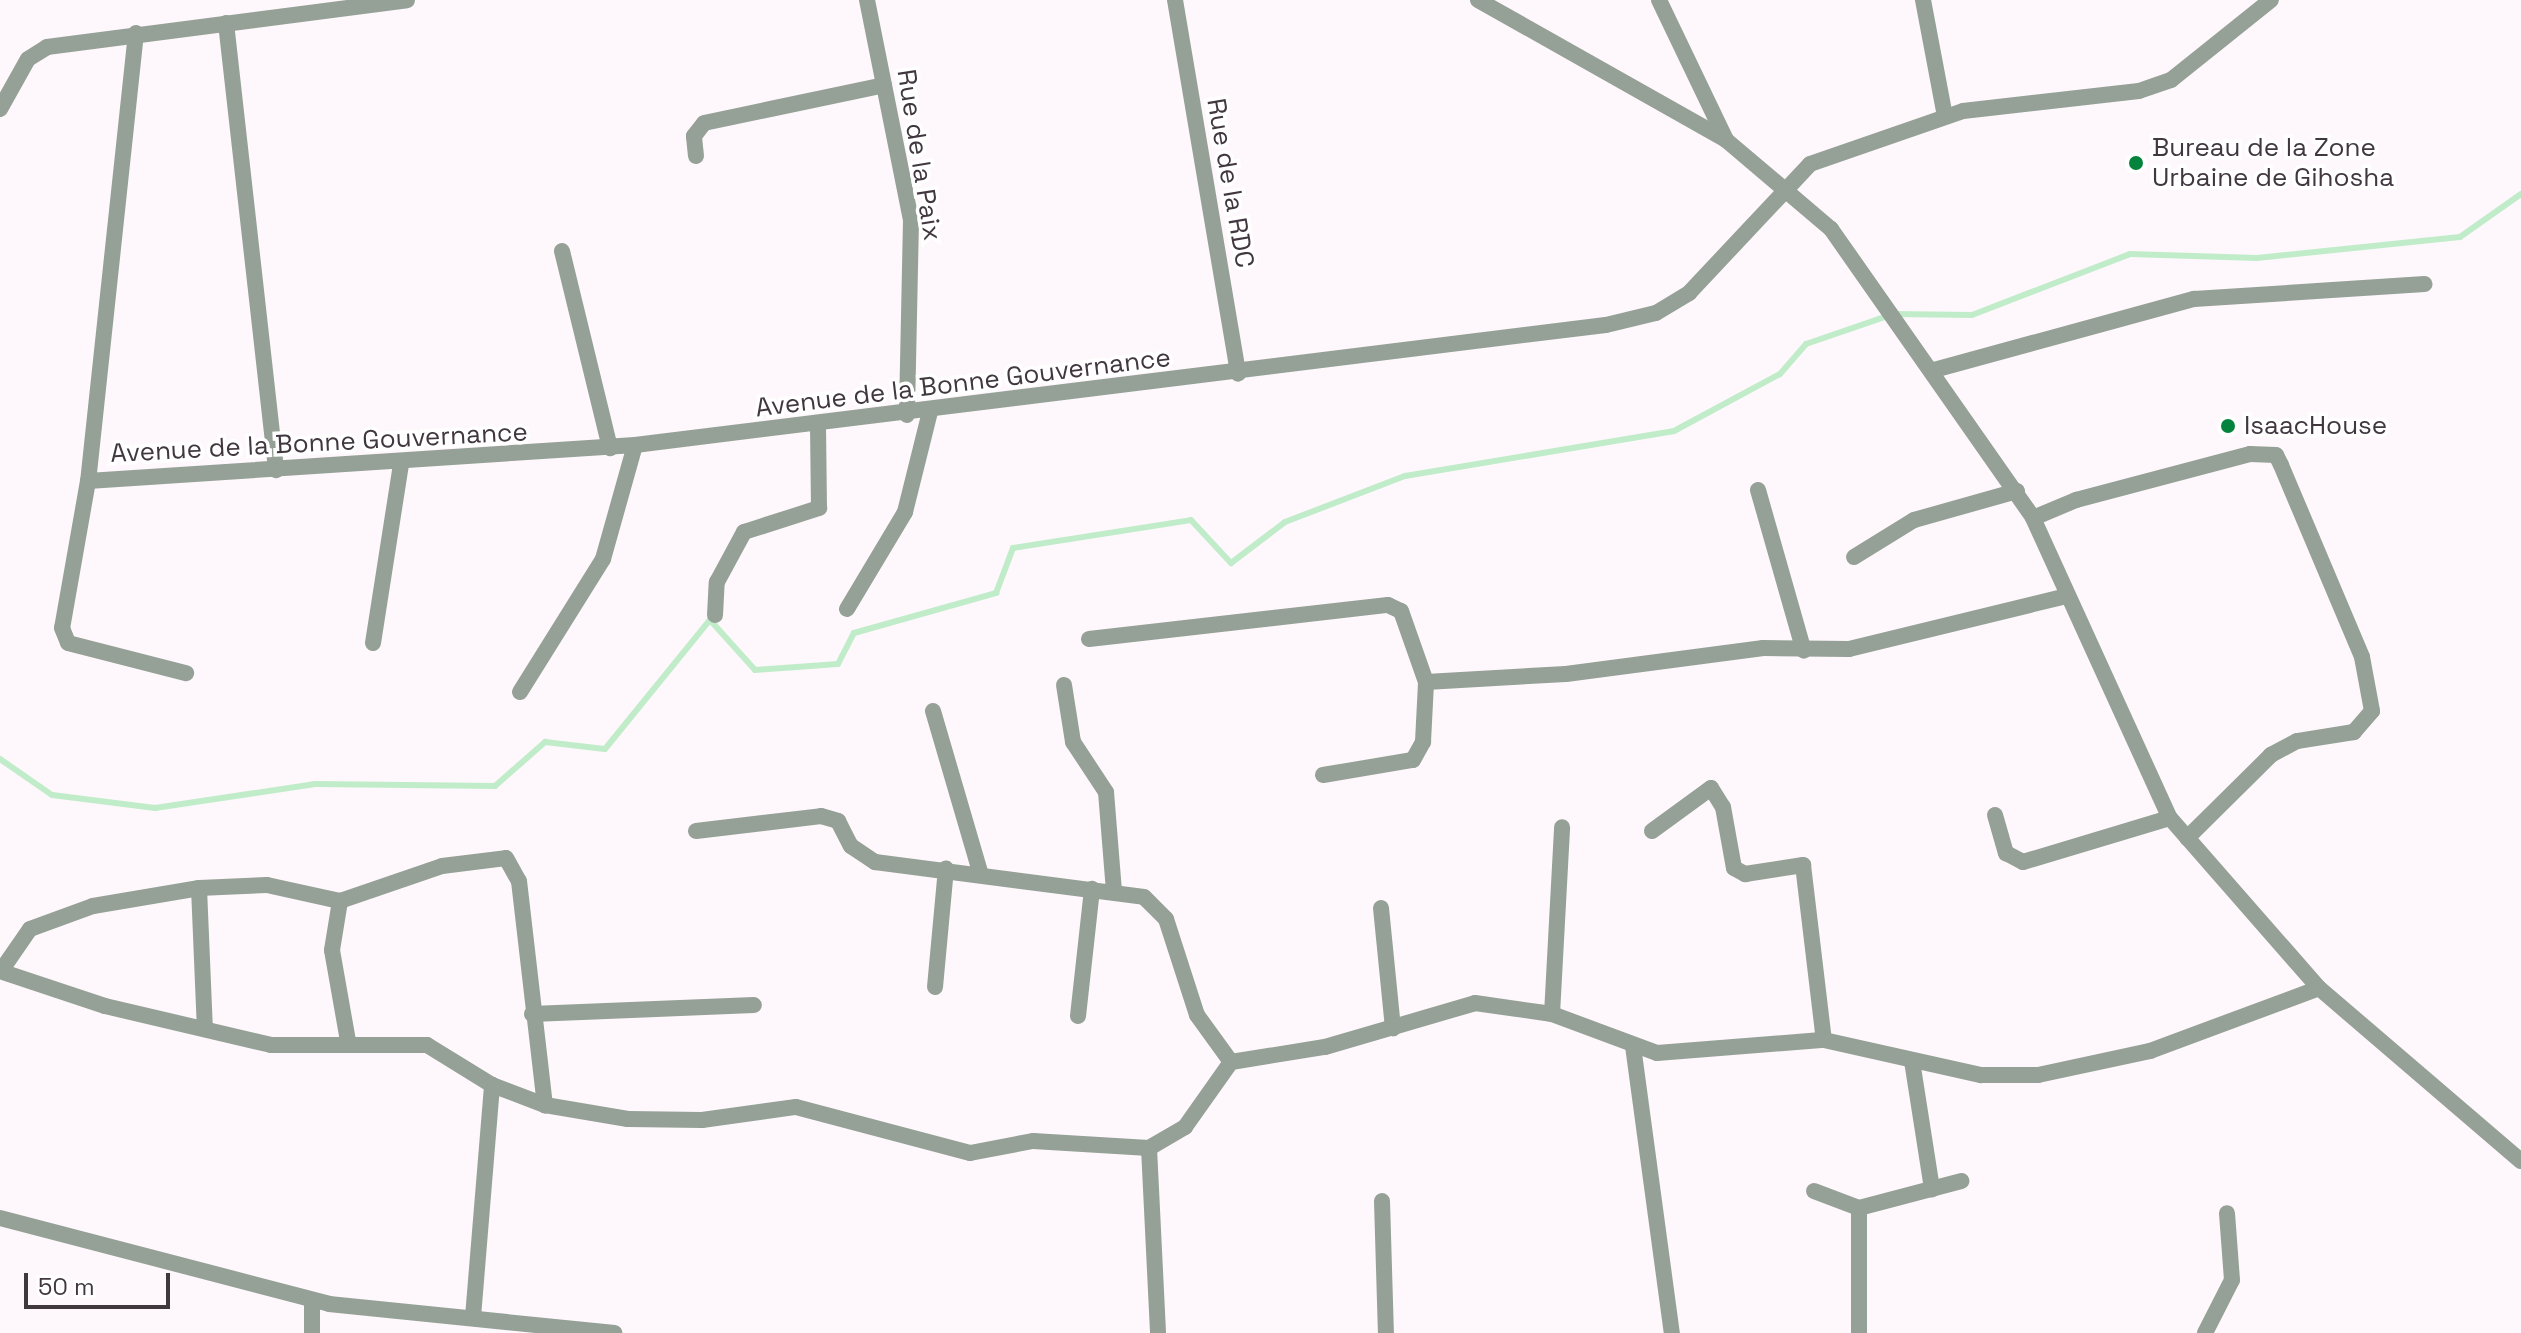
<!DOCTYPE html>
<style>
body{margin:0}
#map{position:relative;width:2521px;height:1333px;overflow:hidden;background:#fef8fc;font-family:"Space Grotesk",sans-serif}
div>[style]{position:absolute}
.stream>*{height:6px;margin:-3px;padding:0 3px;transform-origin:3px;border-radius:3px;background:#c1ecc9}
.minor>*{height:16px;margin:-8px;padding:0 8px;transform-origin:8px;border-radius:8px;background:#95a097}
.dots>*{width:22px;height:22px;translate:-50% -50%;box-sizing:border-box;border:4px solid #fff;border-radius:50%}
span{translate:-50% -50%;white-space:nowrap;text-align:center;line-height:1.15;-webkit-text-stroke:7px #fff;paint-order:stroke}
.poi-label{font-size:26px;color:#41373f}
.left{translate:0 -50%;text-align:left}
.street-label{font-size:26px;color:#41373f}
.scale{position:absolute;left:24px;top:1273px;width:146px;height:36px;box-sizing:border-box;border:4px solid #41373f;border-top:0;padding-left:10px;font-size:24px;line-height:28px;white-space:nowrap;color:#41373f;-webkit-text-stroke:6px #fff;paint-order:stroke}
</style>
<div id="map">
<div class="stream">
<i style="left:0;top:759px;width:63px;rotate:34.7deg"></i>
<i style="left:52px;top:795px;width:104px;rotate:7.2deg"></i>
<i style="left:155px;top:808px;width:162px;rotate:-8.5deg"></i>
<i style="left:315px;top:784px;width:180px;rotate:0.6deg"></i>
<i style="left:495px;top:786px;width:67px;rotate:-41.3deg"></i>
<i style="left:545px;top:742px;width:60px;rotate:6.7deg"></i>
<i style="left:605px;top:749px;width:166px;rotate:-50.9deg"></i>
<i style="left:710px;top:620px;width:67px;rotate:48deg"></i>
<i style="left:755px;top:670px;width:83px;rotate:-4.1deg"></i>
<i style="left:838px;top:664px;width:35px;rotate:-63deg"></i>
<i style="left:854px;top:633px;width:148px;rotate:-15.7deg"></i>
<i style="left:996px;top:593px;width:48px;rotate:-69.3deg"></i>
<i style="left:1013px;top:548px;width:180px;rotate:-8.9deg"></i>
<i style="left:1191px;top:520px;width:59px;rotate:47.1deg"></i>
<i style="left:1231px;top:563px;width:68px;rotate:-37.2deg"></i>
<i style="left:1285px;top:522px;width:129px;rotate:-21deg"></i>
<i style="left:1405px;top:476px;width:273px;rotate:-9.5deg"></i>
<i style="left:1674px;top:431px;width:120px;rotate:-28.3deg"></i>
<i style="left:1780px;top:374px;width:40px;rotate:-49deg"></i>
<i style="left:1806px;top:344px;width:92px;rotate:-19deg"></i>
<i style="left:1893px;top:314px;width:79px;rotate:0.7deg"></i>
<i style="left:1972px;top:315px;width:169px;rotate:-21.1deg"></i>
<i style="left:2130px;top:254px;width:127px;rotate:1.8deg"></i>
<i style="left:2257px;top:258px;width:204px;rotate:-5.9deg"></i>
<i style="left:2460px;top:237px;width:75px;rotate:-35.2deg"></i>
</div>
<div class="minor">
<i style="left:867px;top:0;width:224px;rotate:78.7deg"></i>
<i style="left:911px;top:220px;width:195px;rotate:91.2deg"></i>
<i style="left:1175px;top:0;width:379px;rotate:80.4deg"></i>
<i style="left:1478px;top:0;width:285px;rotate:29.4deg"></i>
<i style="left:1726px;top:140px;width:138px;rotate:40.3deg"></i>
<i style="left:1831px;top:229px;width:353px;rotate:55deg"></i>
<i style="left:2033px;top:518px;width:330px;rotate:65.5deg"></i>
<i style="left:2170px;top:818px;width:226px;rotate:48.8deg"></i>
<i style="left:2319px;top:988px;width:266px;rotate:40.6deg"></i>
<i style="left:1659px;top:0;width:155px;rotate:64.4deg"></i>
<i style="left:1923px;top:0;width:118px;rotate:79.3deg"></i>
<i style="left:226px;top:23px;width:450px;rotate:83.6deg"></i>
<i style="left:136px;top:33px;width:451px;rotate:96.1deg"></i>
<i style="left:88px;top:481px;width:149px;rotate:100deg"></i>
<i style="left:62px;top:628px;width:16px;rotate:68deg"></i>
<i style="left:68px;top:643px;width:122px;rotate:14.3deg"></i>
<i style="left:0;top:109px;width:57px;rotate:-60.8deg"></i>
<i style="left:28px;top:59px;width:22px;rotate:-32deg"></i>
<i style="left:47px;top:47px;width:363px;rotate:-7.4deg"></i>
<i style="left:696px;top:156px;width:20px;rotate:-96deg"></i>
<i style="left:694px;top:136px;width:16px;rotate:-52deg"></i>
<i style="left:704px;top:123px;width:184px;rotate:-11.9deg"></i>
<i style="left:562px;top:251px;width:203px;rotate:76.3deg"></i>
<i style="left:1934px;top:370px;width:270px;rotate:-15.3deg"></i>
<i style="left:2194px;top:299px;width:231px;rotate:-3.7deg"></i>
<i style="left:88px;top:481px;width:548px;rotate:-3.77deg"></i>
<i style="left:635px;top:445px;width:978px;rotate:-7.05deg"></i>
<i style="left:1606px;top:325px;width:51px;rotate:-13.5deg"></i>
<i style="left:1656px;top:313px;width:39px;rotate:-31deg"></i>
<i style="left:1689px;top:293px;width:177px;rotate:-46.8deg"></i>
<i style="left:1810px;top:164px;width:162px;rotate:-19.1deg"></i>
<i style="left:1963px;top:111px;width:177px;rotate:-6.5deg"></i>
<i style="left:2139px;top:91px;width:34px;rotate:-19deg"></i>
<i style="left:2171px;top:80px;width:128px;rotate:-38.7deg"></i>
<i style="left:1758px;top:490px;width:167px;rotate:74.1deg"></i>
<i style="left:2033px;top:518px;width:47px;rotate:-22.7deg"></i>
<i style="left:2076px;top:500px;width:180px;rotate:-14.8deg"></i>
<i style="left:2250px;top:454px;width:26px;rotate:2deg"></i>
<i style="left:2276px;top:455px;width:11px;rotate:63deg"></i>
<i style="left:2281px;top:465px;width:208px;rotate:67.1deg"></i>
<i style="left:2362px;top:657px;width:55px;rotate:79.5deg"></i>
<i style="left:2372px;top:711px;width:28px;rotate:131deg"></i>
<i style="left:2354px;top:732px;width:58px;rotate:171deg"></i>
<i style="left:2297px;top:741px;width:30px;rotate:152deg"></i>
<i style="left:2271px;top:755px;width:118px;rotate:135.3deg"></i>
<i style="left:1854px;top:557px;width:70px;rotate:-31.7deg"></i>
<i style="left:1914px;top:520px;width:107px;rotate:-15.7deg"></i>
<i style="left:847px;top:609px;width:113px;rotate:-59.1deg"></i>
<i style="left:905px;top:512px;width:103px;rotate:-76deg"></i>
<i style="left:715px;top:615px;width:33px;rotate:-87deg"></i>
<i style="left:717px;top:582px;width:57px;rotate:-61.6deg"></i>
<i style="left:744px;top:532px;width:79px;rotate:-17.7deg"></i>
<i style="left:819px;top:508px;width:83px;rotate:-90.7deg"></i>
<i style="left:1089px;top:639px;width:301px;rotate:-6.5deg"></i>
<i style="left:1388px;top:605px;width:14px;rotate:25deg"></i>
<i style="left:1401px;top:611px;width:75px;rotate:70.6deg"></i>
<i style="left:373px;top:643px;width:180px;rotate:-81.1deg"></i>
<i style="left:1064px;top:685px;width:58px;rotate:81deg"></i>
<i style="left:1073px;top:742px;width:60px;rotate:56.6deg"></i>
<i style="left:1106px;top:792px;width:100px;rotate:85.4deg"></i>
<i style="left:520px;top:692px;width:157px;rotate:-58deg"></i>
<i style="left:603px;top:559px;width:118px;rotate:-74.3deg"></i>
<i style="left:933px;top:711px;width:168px;rotate:73.7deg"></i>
<i style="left:1323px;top:775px;width:91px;rotate:-9.5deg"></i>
<i style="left:1413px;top:760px;width:21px;rotate:-61deg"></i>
<i style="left:1423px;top:742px;width:60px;rotate:-87.1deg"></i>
<i style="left:1426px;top:682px;width:140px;rotate:-3.3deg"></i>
<i style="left:1566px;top:674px;width:199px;rotate:-7.5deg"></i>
<i style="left:1763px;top:648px;width:86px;rotate:0.7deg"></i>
<i style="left:1849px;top:649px;width:223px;rotate:-13.7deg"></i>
<i style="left:1995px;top:815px;width:40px;rotate:74deg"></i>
<i style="left:2006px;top:853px;width:19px;rotate:28deg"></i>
<i style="left:2023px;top:862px;width:153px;rotate:-16.7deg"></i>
<i style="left:696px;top:831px;width:126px;rotate:-6.8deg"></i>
<i style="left:821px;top:816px;width:18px;rotate:16deg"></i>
<i style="left:838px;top:821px;width:28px;rotate:63deg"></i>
<i style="left:851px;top:846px;width:29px;rotate:34deg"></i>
<i style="left:875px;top:862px;width:271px;rotate:7.4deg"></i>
<i style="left:1144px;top:897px;width:31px;rotate:45deg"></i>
<i style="left:1166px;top:919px;width:101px;rotate:72.1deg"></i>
<i style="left:1197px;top:1015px;width:58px;rotate:54.1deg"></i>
<i style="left:1652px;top:831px;width:73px;rotate:-36.1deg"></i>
<i style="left:1711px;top:788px;width:22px;rotate:58deg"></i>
<i style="left:1723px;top:807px;width:62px;rotate:79.8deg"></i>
<i style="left:1734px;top:868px;width:13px;rotate:29deg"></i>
<i style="left:1745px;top:874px;width:59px;rotate:-8.8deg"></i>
<i style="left:1803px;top:865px;width:176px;rotate:83.2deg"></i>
<i style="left:199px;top:888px;width:68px;rotate:-2.5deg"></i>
<i style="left:267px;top:885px;width:75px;rotate:12.4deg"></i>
<i style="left:1381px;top:908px;width:121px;rotate:84.3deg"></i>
<i style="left:0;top:971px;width:111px;rotate:18.4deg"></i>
<i style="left:105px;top:1006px;width:171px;rotate:13.2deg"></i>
<i style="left:271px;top:1045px;width:156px"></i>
<i style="left:427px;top:1045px;width:76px;rotate:31.6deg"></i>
<i style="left:492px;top:1085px;width:57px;rotate:20.7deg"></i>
<i style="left:545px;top:1105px;width:84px;rotate:9.6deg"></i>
<i style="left:628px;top:1119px;width:74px;rotate:0.8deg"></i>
<i style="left:702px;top:1120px;width:95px;rotate:-7.9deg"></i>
<i style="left:796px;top:1107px;width:180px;rotate:14.8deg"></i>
<i style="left:970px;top:1153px;width:64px;rotate:-10.8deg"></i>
<i style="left:1033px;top:1141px;width:116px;rotate:3.5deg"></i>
<i style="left:1149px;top:1148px;width:42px;rotate:-30.3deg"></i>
<i style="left:1185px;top:1127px;width:80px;rotate:-54.7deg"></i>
<i style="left:1231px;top:1062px;width:95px;rotate:-9.1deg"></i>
<i style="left:1325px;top:1047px;width:156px;rotate:-16.3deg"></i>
<i style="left:1475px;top:1003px;width:78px;rotate:8.1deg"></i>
<i style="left:1552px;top:1014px;width:112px;rotate:20.4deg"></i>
<i style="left:1657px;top:1053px;width:168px;rotate:-4.5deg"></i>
<i style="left:1824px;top:1040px;width:161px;rotate:12.6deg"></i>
<i style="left:1981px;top:1075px;width:57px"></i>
<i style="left:2038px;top:1075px;width:115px;rotate:-12.1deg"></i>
<i style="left:2150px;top:1051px;width:180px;rotate:-20.4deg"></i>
<i style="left:1px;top:971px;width:51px;rotate:-55.4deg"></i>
<i style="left:30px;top:929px;width:67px;rotate:-20.1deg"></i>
<i style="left:93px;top:906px;width:108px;rotate:-9.6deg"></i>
<i style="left:199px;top:888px;width:141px;rotate:87.6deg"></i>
<i style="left:935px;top:987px;width:119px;rotate:-84.7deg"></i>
<i style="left:532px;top:1014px;width:222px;rotate:-2.3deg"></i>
<i style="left:1552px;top:1014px;width:187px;rotate:-86.9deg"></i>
<i style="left:1078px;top:1016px;width:128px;rotate:-83.7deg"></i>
<i style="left:348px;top:1041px;width:92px;rotate:-100deg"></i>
<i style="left:332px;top:950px;width:50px;rotate:-80.7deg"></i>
<i style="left:340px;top:901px;width:108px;rotate:-18.9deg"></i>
<i style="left:442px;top:866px;width:64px;rotate:-7.1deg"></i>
<i style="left:506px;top:858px;width:26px;rotate:61deg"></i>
<i style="left:519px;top:881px;width:226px;rotate:83.4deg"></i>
<i style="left:1633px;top:1046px;width:290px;rotate:82.3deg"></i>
<i style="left:1912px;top:1061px;width:130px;rotate:81.1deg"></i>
<i style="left:1149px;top:1148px;width:185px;rotate:87.2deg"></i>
<i style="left:1814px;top:1191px;width:48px;rotate:20.7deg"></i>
<i style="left:1859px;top:1208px;width:106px;rotate:-14.8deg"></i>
<i style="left:1382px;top:1201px;width:132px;rotate:88.3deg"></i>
<i style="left:1859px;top:1208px;width:125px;rotate:90deg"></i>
<i style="left:0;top:1218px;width:340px;rotate:14.6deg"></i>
<i style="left:329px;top:1304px;width:287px;rotate:5.8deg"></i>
<i style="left:473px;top:1317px;width:233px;rotate:-85.3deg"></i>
<i style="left:312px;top:1333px;width:32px;rotate:-90deg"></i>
<i style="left:2205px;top:1333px;width:59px;rotate:-63deg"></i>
<i style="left:2232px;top:1280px;width:67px;rotate:-94.3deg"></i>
</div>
<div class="dots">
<i style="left:2136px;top:163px;background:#04833d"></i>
<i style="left:2228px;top:426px;background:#04833d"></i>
</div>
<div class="poi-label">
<span class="left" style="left:2152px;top:163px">Bureau de la Zone<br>Urbaine de Gihosha</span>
<span class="left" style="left:2244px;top:426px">IsaacHouse</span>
</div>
<div class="street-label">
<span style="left:919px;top:155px;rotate:81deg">Rue de la Paix</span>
<span style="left:1230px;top:183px;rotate:80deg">Rue de la RDC</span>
<span style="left:963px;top:383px;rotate:-7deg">Avenue de la Bonne Gouvernance</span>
<span style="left:319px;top:443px;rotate:-3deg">Avenue de la Bonne Gouvernance</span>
</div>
<div class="scale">50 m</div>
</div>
